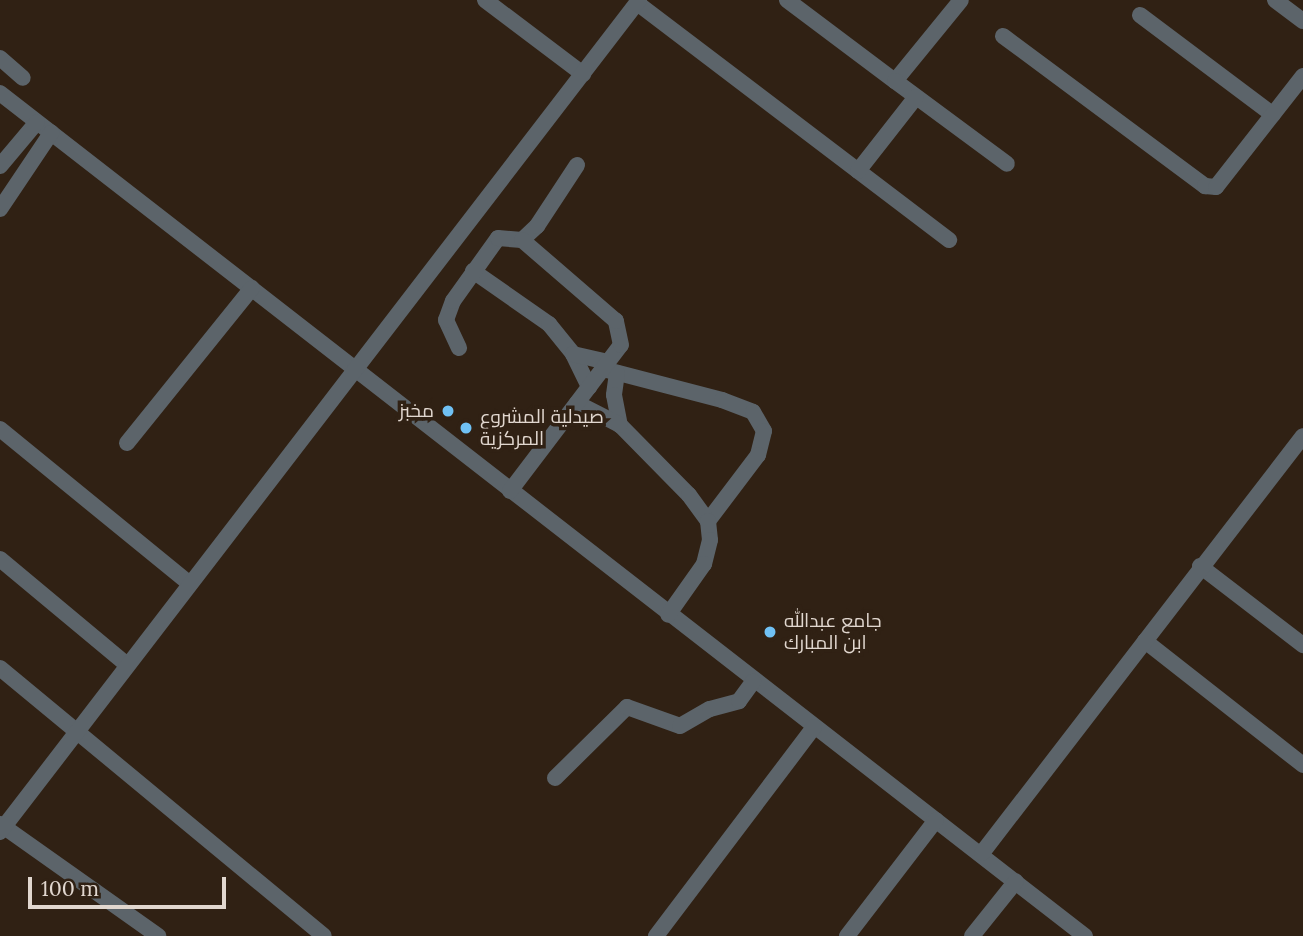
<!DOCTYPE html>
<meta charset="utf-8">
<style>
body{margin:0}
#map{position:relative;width:1303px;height:936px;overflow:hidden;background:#302114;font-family:Lora,Cairo,serif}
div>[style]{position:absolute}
.street>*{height:16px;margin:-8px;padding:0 8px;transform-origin:8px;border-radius:8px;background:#5c646a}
.dots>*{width:19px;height:19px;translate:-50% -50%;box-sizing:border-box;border:4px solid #302114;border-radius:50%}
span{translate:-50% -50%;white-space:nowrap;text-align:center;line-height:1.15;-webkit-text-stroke:7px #302114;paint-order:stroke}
.poi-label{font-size:19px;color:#e1d7cf}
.right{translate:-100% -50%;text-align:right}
.left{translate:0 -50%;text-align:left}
.scale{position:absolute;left:28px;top:877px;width:198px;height:32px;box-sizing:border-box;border:4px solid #e1d7cf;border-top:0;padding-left:9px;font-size:21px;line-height:24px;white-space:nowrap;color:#e1d7cf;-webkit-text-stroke:5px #302114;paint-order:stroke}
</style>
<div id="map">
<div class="street">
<i style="left:485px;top:0;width:123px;rotate:37.1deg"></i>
<i style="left:787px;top:0;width:135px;rotate:36.9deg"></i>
<i style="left:895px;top:81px;width:104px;rotate:-50.8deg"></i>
<i style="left:1275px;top:0;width:35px;rotate:37deg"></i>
<i style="left:637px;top:3px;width:392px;rotate:37.2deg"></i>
<i style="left:1140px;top:15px;width:166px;rotate:36.9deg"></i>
<i style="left:1003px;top:36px;width:252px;rotate:36.6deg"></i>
<i style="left:1205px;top:186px;width:11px;rotate:5deg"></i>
<i style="left:1216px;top:187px;width:141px;rotate:-51.9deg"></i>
<i style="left:0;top:58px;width:30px;rotate:41deg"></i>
<i style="left:895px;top:81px;width:139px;rotate:36.5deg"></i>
<i style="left:0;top:93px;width:1374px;rotate:37.85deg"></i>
<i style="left:0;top:166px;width:57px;rotate:-49.9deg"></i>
<i style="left:858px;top:171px;width:94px;rotate:-51.9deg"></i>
<i style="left:0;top:209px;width:92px;rotate:-56.1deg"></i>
<i style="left:473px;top:271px;width:93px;rotate:34.9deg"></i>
<i style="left:549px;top:324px;width:38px;rotate:51deg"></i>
<i style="left:573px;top:354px;width:37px;rotate:64deg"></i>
<i style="left:459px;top:348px;width:31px;rotate:-115deg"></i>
<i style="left:446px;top:320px;width:20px;rotate:-70deg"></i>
<i style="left:453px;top:301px;width:77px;rotate:-54.5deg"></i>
<i style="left:498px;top:238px;width:24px;rotate:5deg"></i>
<i style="left:522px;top:240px;width:21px;rotate:-43deg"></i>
<i style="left:537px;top:226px;width:73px;rotate:-56.7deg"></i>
<i style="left:573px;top:354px;width:36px;rotate:13deg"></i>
<i style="left:607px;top:370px;width:119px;rotate:14.6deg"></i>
<i style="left:722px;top:400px;width:33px;rotate:21deg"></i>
<i style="left:753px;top:412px;width:22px;rotate:60deg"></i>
<i style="left:764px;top:431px;width:25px;rotate:104deg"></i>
<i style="left:758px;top:455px;width:83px;rotate:127.1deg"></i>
<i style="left:617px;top:373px;width:22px;rotate:98deg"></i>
<i style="left:614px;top:395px;width:31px;rotate:79deg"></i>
<i style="left:620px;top:425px;width:98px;rotate:45.4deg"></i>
<i style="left:689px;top:495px;width:32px;rotate:54deg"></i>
<i style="left:708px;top:521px;width:19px;rotate:84deg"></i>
<i style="left:710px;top:540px;width:25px;rotate:104deg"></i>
<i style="left:704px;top:564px;width:62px;rotate:125.2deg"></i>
<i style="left:577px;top:403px;width:48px;rotate:27.1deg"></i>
<i style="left:0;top:429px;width:245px;rotate:39.2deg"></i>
<i style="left:127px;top:443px;width:199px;rotate:-51.1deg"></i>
<i style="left:510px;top:491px;width:183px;rotate:-52.8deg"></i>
<i style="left:621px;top:345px;width:25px;rotate:-102deg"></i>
<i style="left:616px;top:321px;width:124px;rotate:-139.2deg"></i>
<i style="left:0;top:559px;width:165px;rotate:39.8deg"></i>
<i style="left:1200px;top:566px;width:130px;rotate:37.5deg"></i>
<i style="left:1145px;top:641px;width:201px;rotate:38.1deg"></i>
<i style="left:0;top:668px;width:420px;rotate:39.6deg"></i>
<i style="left:555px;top:778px;width:101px;rotate:-44.6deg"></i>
<i style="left:627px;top:707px;width:56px;rotate:19.7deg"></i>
<i style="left:680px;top:726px;width:34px;rotate:-30deg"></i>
<i style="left:710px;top:709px;width:30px;rotate:-15deg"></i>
<i style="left:739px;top:701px;width:24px;rotate:-54deg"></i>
<i style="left:0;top:824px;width:194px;rotate:35.3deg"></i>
<i style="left:0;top:832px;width:1049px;rotate:-52.47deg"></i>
<i style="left:982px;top:853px;width:526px;rotate:-52.41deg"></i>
<i style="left:656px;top:936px;width:262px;rotate:-52.9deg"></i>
<i style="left:847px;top:936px;width:146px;rotate:-52.5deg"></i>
<i style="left:972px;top:936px;width:70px;rotate:-51.3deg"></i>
</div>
<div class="dots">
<i style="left:448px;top:411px;background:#70c1f4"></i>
<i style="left:466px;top:428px;background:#70c1f4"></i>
<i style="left:770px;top:632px;background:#70c1f4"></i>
</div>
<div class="poi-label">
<span class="right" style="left:434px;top:411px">مخبز</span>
<span class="left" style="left:480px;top:428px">صيدلية المشروع<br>المركزية</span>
<span class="left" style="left:784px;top:632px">جامع عبدالله<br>ابن المبارك</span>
</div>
<div class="scale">100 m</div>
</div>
